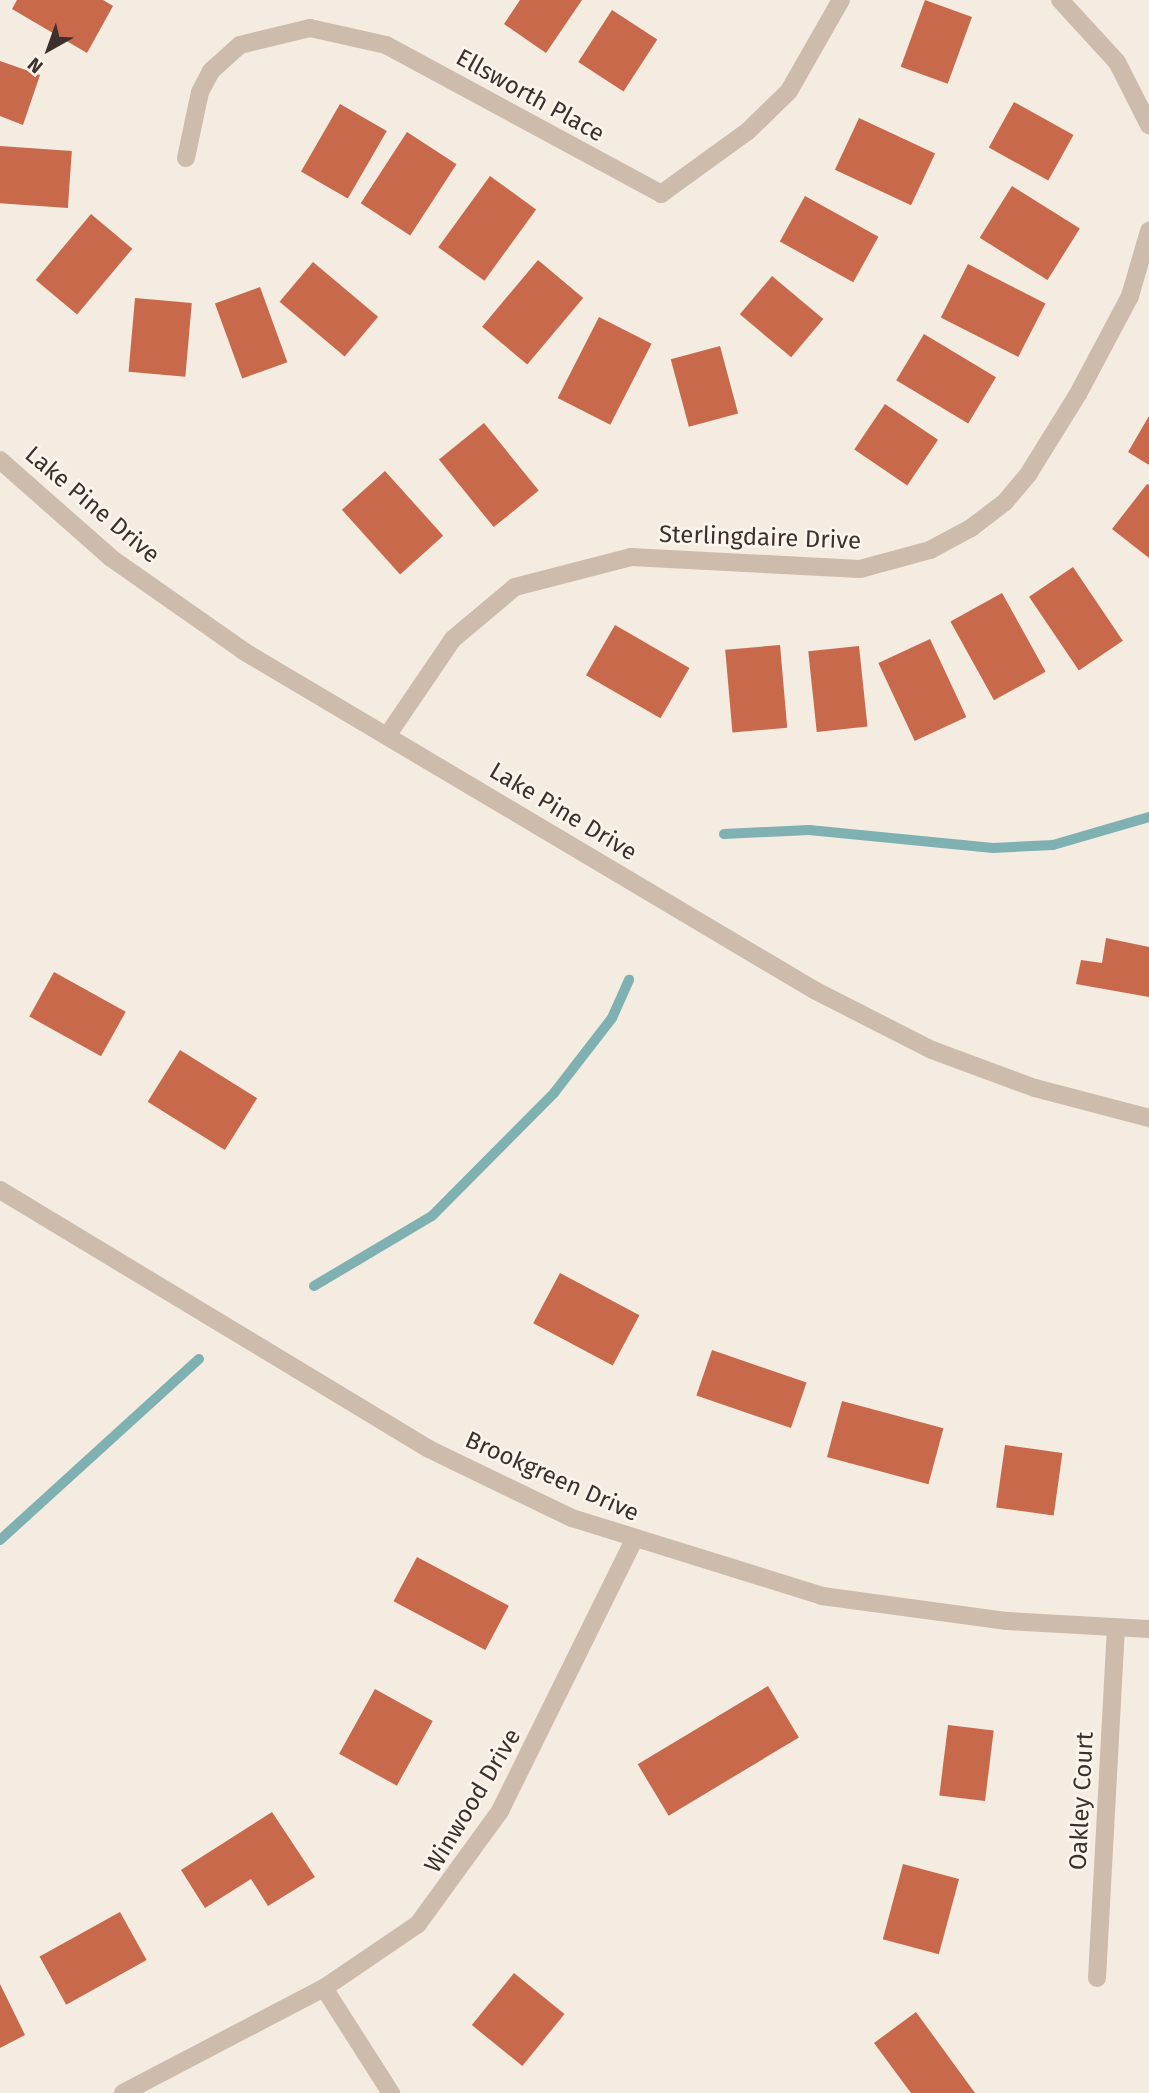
<!DOCTYPE html>
<style>
body{margin:0}
#map{position:relative;width:1149px;height:2093px;overflow:hidden;background:#f4ebe1;font-family:"Fira Sans",sans-serif}
div>[style]{position:absolute}
.stream>*{height:10px;margin:-5px;padding:0 5px;transform-origin:5px;border-radius:5px;background:#7fb0b2}
.building>*{inset:0;background:#c8694b;transform-origin:0 0}
.minor>*{height:18px;margin:-9px;padding:0 9px;transform-origin:9px;border-radius:9px;background:#cdbbac}
.tertiary>*{height:18px;margin:-9px;padding:0 9px;transform-origin:9px;border-radius:9px;background:#cdbbac}
span{translate:-50% -50%;white-space:nowrap;text-align:center;line-height:1.15;-webkit-text-stroke:5px #fbf5ee;paint-order:stroke}
.street-label{font-size:24px;color:#3b302b}
.north{position:absolute;left:14px;top:14px;width:70px;height:70px;-webkit-text-stroke:5px #fbf5ee;paint-order:stroke;rotate:220deg;font-size:19px;font-weight:700;line-height:28px;text-align:center;color:#3b302b}
.north::after{content:'';display:block;margin:auto;width:24px;height:32px;background:#3b302b;clip-path:polygon(50% 0,100% 100%,50% 72%,0 100%)}
</style>
<div id="map">
<div class="stream">
<i style="left:724px;top:834px;width:85px;rotate:-2.7deg"></i>
<i style="left:809px;top:830px;width:185px;rotate:5.6deg"></i>
<i style="left:993px;top:848px;width:60px;rotate:-2.9deg"></i>
<i style="left:1053px;top:845px;width:100px;rotate:-16.3deg"></i>
<i style="left:314px;top:1286px;width:137px;rotate:-30.7deg"></i>
<i style="left:432px;top:1216px;width:173px;rotate:-45.2deg"></i>
<i style="left:554px;top:1093px;width:95px;rotate:-52.3deg"></i>
<i style="left:612px;top:1018px;width:42px;rotate:-65.9deg"></i>
<i style="left:0;top:1540px;width:269px;rotate:-42.3deg"></i>
</div>
<div class="building">
<i style="clip-path:polygon(17px 0,103px 0,113px 6px,87px 53px,12px 9px)"></i>
<i style="clip-path:polygon(520px 0,582px 0,546px 53px,504px 24px)"></i>
<i style="left:925px;top:0;width:50px;height:71px;rotate:20deg"></i>
<i style="left:612px;top:10px;width:54px;height:62px;rotate:33deg"></i>
<i style="clip-path:polygon(0 61px,40px 75px,23px 125px,0 116px)"></i>
<i style="left:1014px;top:102px;width:68px;height:52px;rotate:29deg"></i>
<i style="left:340px;top:104px;width:54px;height:78px;rotate:30deg"></i>
<i style="left:859px;top:118px;width:84px;height:57px;rotate:25deg"></i>
<i style="left:407px;top:132px;width:59px;height:85px;rotate:33deg"></i>
<i style="left:0;top:146px;width:72px;height:57px;rotate:4deg"></i>
<i style="left:490px;top:176px;width:57px;height:88px;rotate:36deg"></i>
<i style="left:1012px;top:186px;width:80px;height:61px;rotate:32deg"></i>
<i style="left:805px;top:196px;width:84px;height:52px;rotate:29deg"></i>
<i style="left:91px;top:214px;width:54px;height:86px;rotate:40deg"></i>
<i style="left:538px;top:260px;width:59px;height:87px;rotate:40deg"></i>
<i style="left:313px;top:262px;width:85px;height:52px;rotate:40deg"></i>
<i style="left:968px;top:264px;width:87px;height:60px;rotate:27deg"></i>
<i style="left:772px;top:276px;width:67px;height:50px;rotate:40deg"></i>
<i style="left:260px;top:287px;width:80px;height:48px;rotate:70deg"></i>
<i style="left:135px;top:298px;width:57px;height:74px;rotate:5deg"></i>
<i style="left:599px;top:317px;width:59px;height:91px;rotate:27deg"></i>
<i style="left:924px;top:334px;width:84px;height:54px;rotate:31deg"></i>
<i style="left:720px;top:346px;width:70px;height:51px;rotate:75deg"></i>
<i style="left:885px;top:404px;width:64px;height:55px;rotate:34deg"></i>
<i style="clip-path:polygon(1149px 416px,1149px 465px,1128px 452px)"></i>
<i style="left:484px;top:423px;width:87px;height:58px;rotate:51deg"></i>
<i style="left:385px;top:471px;width:87px;height:58px;rotate:48deg"></i>
<i style="clip-path:polygon(1147px 484px,1149px 485px,1149px 558px,1112px 529px)"></i>
<i style="left:1073px;top:567px;width:89px;height:53px;rotate:56deg"></i>
<i style="left:1002px;top:593px;width:90px;height:59px;rotate:61deg"></i>
<i style="left:615px;top:625px;width:86px;height:58px;rotate:30deg"></i>
<i style="left:930px;top:639px;width:86px;height:57px;rotate:65deg"></i>
<i style="left:780px;top:645px;width:83px;height:55px;rotate:85deg"></i>
<i style="left:859px;top:646px;width:81px;height:51px;rotate:84deg"></i>
<i style="clip-path:polygon(1106px 938px,1149px 947px,1149px 997px,1076px 984px,1081px 960px,1102px 963px)"></i>
<i style="left:54px;top:972px;width:82px;height:51px;rotate:29deg"></i>
<i style="left:180px;top:1050px;width:91px;height:61px;rotate:32deg"></i>
<i style="left:560px;top:1273px;width:90px;height:57px;rotate:28deg"></i>
<i style="left:712px;top:1350px;width:100px;height:48px;rotate:19deg"></i>
<i style="left:842px;top:1401px;width:105px;height:58px;rotate:15deg"></i>
<i style="left:1005px;top:1445px;width:58px;height:63px;rotate:8deg"></i>
<i style="left:417px;top:1557px;width:104px;height:50px;rotate:28deg"></i>
<i style="left:768px;top:1686px;width:60px;height:152px;rotate:59deg"></i>
<i style="left:375px;top:1689px;width:66px;height:74px;rotate:29deg"></i>
<i style="left:948px;top:1725px;width:46px;height:71px;rotate:7deg"></i>
<i style="clip-path:polygon(272px 1812px,315px 1877px,268px 1906px,251px 1879px,205px 1908px,181px 1870px)"></i>
<i style="left:903px;top:1864px;width:58px;height:78px;rotate:15deg"></i>
<i style="left:120px;top:1912px;width:55px;height:92px;rotate:61deg"></i>
<i style="left:514px;top:1973px;width:65px;height:67px;rotate:39deg"></i>
<i style="clip-path:polygon(0 1984px,25px 2035px,0 2048px)"></i>
<i style="clip-path:polygon(916px 2012px,975px 2093px,911px 2093px,874px 2043px)"></i>
</div>
<div class="minor">
<i style="left:1060px;top:0;width:84px;rotate:47.4deg"></i>
<i style="left:1117px;top:62px;width:71px;rotate:63.1deg"></i>
<i style="left:186px;top:158px;width:67px;rotate:-78deg"></i>
<i style="left:200px;top:92px;width:24px;rotate:-62deg"></i>
<i style="left:211px;top:71px;width:39px;rotate:-42deg"></i>
<i style="left:240px;top:45px;width:72px;rotate:-13.7deg"></i>
<i style="left:310px;top:28px;width:78px;rotate:12.6deg"></i>
<i style="left:386px;top:45px;width:313px;rotate:28.4deg"></i>
<i style="left:661px;top:194px;width:107px;rotate:-35.9deg"></i>
<i style="left:748px;top:131px;width:57px;rotate:-44.3deg"></i>
<i style="left:789px;top:91px;width:105px;rotate:-60.3deg"></i>
<i style="left:387px;top:736px;width:117px;rotate:-55.8deg"></i>
<i style="left:453px;top:639px;width:81px;rotate:-40deg"></i>
<i style="left:515px;top:587px;width:120px;rotate:-14.5deg"></i>
<i style="left:631px;top:557px;width:229px;rotate:3deg"></i>
<i style="left:860px;top:569px;width:73px;rotate:-15.2deg"></i>
<i style="left:930px;top:550px;width:47px;rotate:-28.2deg"></i>
<i style="left:971px;top:528px;width:43px;rotate:-37.4deg"></i>
<i style="left:1005px;top:502px;width:38px;rotate:-50deg"></i>
<i style="left:1029px;top:473px;width:93px;rotate:-58.2deg"></i>
<i style="left:1078px;top:394px;width:111px;rotate:-62deg"></i>
<i style="left:1130px;top:296px;width:68px;rotate:-73.7deg"></i>
<i style="left:0;top:1190px;width:501px;rotate:31.12deg"></i>
<i style="left:429px;top:1449px;width:159px;rotate:25.8deg"></i>
<i style="left:572px;top:1518px;width:262px;rotate:17.3deg"></i>
<i style="left:822px;top:1596px;width:187px;rotate:7.7deg"></i>
<i style="left:1007px;top:1621px;width:142px;rotate:3.2deg"></i>
<i style="left:1097px;top:1978px;width:351px;rotate:-86.9deg"></i>
<i style="left:324px;top:1988px;width:125px;rotate:57.5deg"></i>
<i style="left:123px;top:2093px;width:227px;rotate:-27.6deg"></i>
<i style="left:324px;top:1988px;width:114px;rotate:-34.2deg"></i>
<i style="left:418px;top:1924px;width:140px;rotate:-54deg"></i>
<i style="left:500px;top:1811px;width:302px;rotate:-63.7deg"></i>
</div>
<div class="tertiary">
<i style="left:0;top:460px;width:148px;rotate:41.4deg"></i>
<i style="left:111px;top:558px;width:164px;rotate:35deg"></i>
<i style="left:245px;top:652px;width:664px;rotate:30.7deg"></i>
<i style="left:816px;top:991px;width:130px;rotate:27deg"></i>
<i style="left:932px;top:1050px;width:110px;rotate:20.3deg"></i>
<i style="left:1035px;top:1088px;width:118px;rotate:14.7deg"></i>
</div>
<div class="street-label">
<span style="left:530px;top:96px;rotate:29deg">Ellsworth Place</span>
<span style="left:92px;top:505px;rotate:40deg">Lake Pine Drive</span>
<span style="left:760px;top:538px;rotate:2deg">Sterlingdaire Drive</span>
<span style="left:563px;top:812px;rotate:31deg">Lake Pine Drive</span>
<span style="left:552px;top:1477px;rotate:24deg">Brookgreen Drive</span>
<span style="left:473px;top:1801px;rotate:-59deg">Winwood Drive</span>
<span style="left:1082px;top:1801px;rotate:-87deg">Oakley Court</span>
</div>
<div class="north">N</div>
</div>
